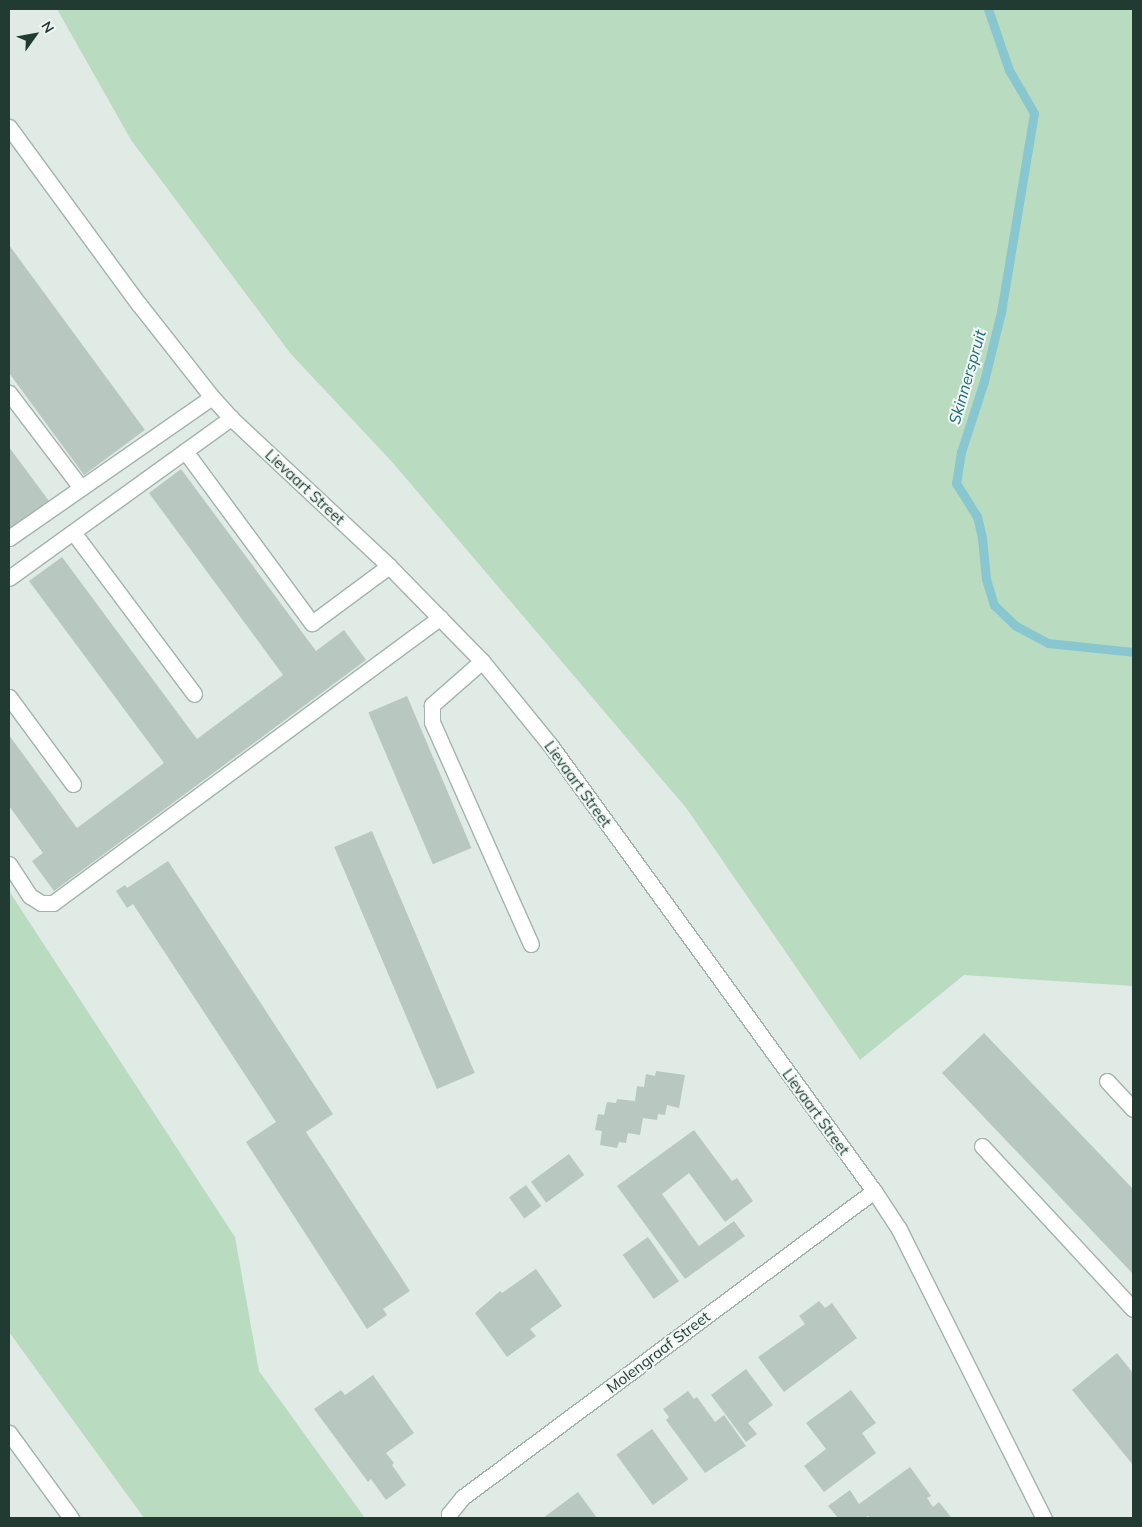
<!DOCTYPE html>
<style>
body{margin:0}
#map{position:relative;width:1142px;height:1527px;overflow:hidden;background:#e0ebe5;font-family:Mulish,sans-serif}
div>[style]{position:absolute}
.green>*{inset:0;background:#b9dcc1}
.stream>*{height:9px;margin:-4.5px;padding:0 4.5px;transform-origin:4.5px;border-radius:4.5px;background:#88c7d0}
.building>*{inset:0;background:#b8c8c1;transform-origin:0 0}
.roads{filter:drop-shadow(1px 0 #a3b3ac) drop-shadow(-1px 0 #a3b3ac) drop-shadow(0 1px #a3b3ac) drop-shadow(0 -1px #a3b3ac)}
.lane>*{height:15px;margin:-7.5px;padding:0 7.5px;transform-origin:7.5px;border-radius:7.5px;background:#fff}
.street>*{height:15px;margin:-7.5px;padding:0 7.5px;transform-origin:7.5px;border-radius:7.5px;background:#fff}
.secondary>*{height:15px;margin:-7.5px;padding:0 7.5px;transform-origin:7.5px;border-radius:7.5px;background:#fff}
span{translate:-50% -50%;white-space:nowrap;text-align:center;line-height:1.15;-webkit-text-stroke:4px #f0f7f4;paint-order:stroke}
.street-label{font-size:15px;color:#213b33}
.water-label{font-size:16px;color:#1c6a76;font-style:italic}
.frame{position:absolute;inset:0;border:10px solid #213b33;pointer-events:none}
.north{position:absolute;left:10px;top:10px;width:50px;height:50px;-webkit-text-stroke:4px #f0f7f4;paint-order:stroke;rotate:58deg;font-size:14px;font-weight:700;line-height:20px;text-align:center;color:#213b33}
.north::after{content:'';display:block;margin:auto;width:18px;height:22px;background:#213b33;clip-path:polygon(50% 0,100% 100%,50% 72%,0 100%)}
</style>
<div id="map">
<div class="green">
<i style="clip-path:polygon(57px 9px,1133px 9px,1133px 986px,964px 975px,860px 1060px,687px 809px,393px 463px,290px 353px,131px 140px)"></i>
<i style="clip-path:polygon(9px 891px,235px 1237px,259px 1371px,365px 1518px,144px 1518px,9px 1332px)"></i>
</div>
<div class="stream">
<i style="left:988px;top:9px;width:65px;rotate:71deg"></i>
<i style="left:1009px;top:70px;width:50px;rotate:59.8deg"></i>
<i style="left:1034px;top:113px;width:202px;rotate:99.4deg"></i>
<i style="left:1001px;top:312px;width:71px;rotate:103.8deg"></i>
<i style="left:984px;top:381px;width:75px;rotate:107.9deg"></i>
<i style="left:961px;top:452px;width:31px;rotate:99deg"></i>
<i style="left:956px;top:483px;width:39px;rotate:58deg"></i>
<i style="left:977px;top:516px;width:23px;rotate:77deg"></i>
<i style="left:982px;top:538px;width:41px;rotate:84.4deg"></i>
<i style="left:986px;top:579px;width:27px;rotate:73deg"></i>
<i style="left:994px;top:605px;width:30px;rotate:44deg"></i>
<i style="left:1016px;top:626px;width:36px;rotate:28deg"></i>
<i style="left:1048px;top:643px;width:85px;rotate:6deg"></i>
</div>
<div class="building">
<i style="clip-path:polygon(9px 245px,145px 430px,84px 475px,9px 373px)"></i>
<i style="clip-path:polygon(9px 447px,49px 501px,9px 530px)"></i>
<i style="clip-path:polygon(181px 469px,316px 651px,344px 630px,366px 660px,54px 891px,32px 861px,43px 853px,9px 806px,9px 735px,77px 828px,164px 763px,29px 581px,62px 557px,197px 739px,283px 675px,149px 493px)"></i>
<i style="left:407px;top:696px;width:165px;height:42px;rotate:67deg"></i>
<i style="left:372px;top:831px;width:263px;height:41px;rotate:67deg"></i>
<i style="clip-path:polygon(168px 861px,333px 1114px,306px 1132px,410px 1291px,383px 1309px,387px 1315px,367px 1329px,246px 1142px,276px 1122px,133px 904px,127px 908px,116px 891px,125px 885px,127px 888px)"></i>
<i style="clip-path:polygon(984px 1033px,1133px 1189px,1133px 1274px,942px 1073px)"></i>
<i style="clip-path:polygon(656px 1071px,685px 1075px,679px 1108px,667px 1105px,665px 1115px,658px 1114px,657px 1120px,643px 1118px,640px 1135px,628px 1133px,626px 1143px,619px 1142px,617px 1148px,600px 1145px,602px 1131px,595px 1130px,598px 1114px,604px 1115px,607px 1102px,616px 1103px,617px 1099px,635px 1101px,637px 1086px,644px 1087px,646px 1074px,655px 1076px)"></i>
<i style="clip-path:polygon(694px 1130px,732px 1181px,737px 1178px,753px 1201px,725px 1222px,689px 1173px,662px 1194px,699px 1246px,734px 1221px,745px 1236px,685px 1279px,617px 1186px)"></i>
<i style="left:569px;top:1154px;width:26px;height:47px;rotate:54deg"></i>
<i style="left:526px;top:1185px;width:26px;height:21px;rotate:54deg"></i>
<i style="left:648px;top:1237px;width:54px;height:31px;rotate:55deg"></i>
<i style="clip-path:polygon(536px 1269px,562px 1306px,530px 1329px,536px 1336px,507px 1357px,475px 1313px,500px 1291px,502px 1293px)"></i>
<i style="clip-path:polygon(819px 1301px,825px 1308px,832px 1303px,857px 1338px,784px 1392px,758px 1357px,805px 1324px,799px 1316px)"></i>
<i style="clip-path:polygon(1117px 1353px,1133px 1373px,1133px 1465px,1072px 1390px)"></i>
<i style="clip-path:polygon(746px 1369px,773px 1405px,748px 1423px,757px 1434px,746px 1442px,711px 1395px)"></i>
<i style="clip-path:polygon(373px 1375px,414px 1433px,386px 1453px,394px 1463px,392px 1465px,406px 1485px,386px 1500px,371px 1479px,368px 1482px,314px 1409px,341px 1390px,345px 1395px)"></i>
<i style="clip-path:polygon(851px 1390px,876px 1423px,862px 1433px,876px 1453px,824px 1492px,804px 1466px,826px 1449px,806px 1423px)"></i>
<i style="clip-path:polygon(688px 1391px,694px 1399px,697px 1397px,715px 1422px,724px 1415px,746px 1446px,705px 1473px,666px 1420px,669px 1417px,663px 1409px)"></i>
<i style="left:652px;top:1429px;width:62px;height:44px;rotate:54deg"></i>
<i style="clip-path:polygon(910px 1467px,931px 1496px,927px 1498px,933px 1507px,939px 1502px,951px 1517px,870px 1518px,868px 1516px,864px 1518px,838px 1518px,828px 1506px,850px 1490px,859px 1504px)"></i>
<i style="clip-path:polygon(578px 1492px,597px 1518px,543px 1518px)"></i>
</div>
<div class="roads">
<div class="lane">
<i style="left:9px;top:393px;width:119px;rotate:52.8deg"></i>
<i style="left:185px;top:451px;width:214px;rotate:53.6deg"></i>
<i style="left:312px;top:623px;width:96px;rotate:-36.5deg"></i>
<i style="left:73px;top:532px;width:202px;rotate:53.2deg"></i>
<i style="left:9px;top:538px;width:247px;rotate:-34.8deg"></i>
<i style="left:9px;top:578px;width:274px;rotate:-35.8deg"></i>
<i style="left:482px;top:661px;width:67px;rotate:138.7deg"></i>
<i style="left:432px;top:705px;width:17px;rotate:90deg"></i>
<i style="left:432px;top:722px;width:243px;rotate:66deg"></i>
<i style="left:9px;top:697px;width:108px;rotate:53.7deg"></i>
<i style="left:9px;top:864px;width:38px;rotate:57deg"></i>
<i style="left:30px;top:896px;width:13px;rotate:32deg"></i>
<i style="left:41px;top:903px;width:12px"></i>
<i style="left:53px;top:903px;width:481px;rotate:-36.4deg"></i>
</div>
<div class="street">
<i style="left:9px;top:127px;width:218px;rotate:53.8deg"></i>
<i style="left:138px;top:303px;width:120px;rotate:51.8deg"></i>
<i style="left:212px;top:397px;width:28px;rotate:48deg"></i>
<i style="left:231px;top:418px;width:216px;rotate:43.1deg"></i>
<i style="left:389px;top:566px;width:133px;rotate:45.6deg"></i>
<i style="left:482px;top:661px;width:109px;rotate:50.9deg"></i>
<i style="left:551px;top:746px;width:550px;rotate:54.03deg"></i>
<i style="left:874px;top:1191px;width:45px;rotate:56.7deg"></i>
<i style="left:899px;top:1229px;width:323px;rotate:63.4deg"></i>
<i style="left:1107px;top:1081px;width:38px;rotate:47deg"></i>
<i style="left:982px;top:1146px;width:222px;rotate:47.2deg"></i>
<i style="left:449px;top:1518px;width:4px;rotate:-90deg"></i>
<i style="left:449px;top:1514px;width:22px;rotate:-51deg"></i>
<i style="left:463px;top:1497px;width:512px;rotate:-36.67deg"></i>
</div>
<div class="secondary">
<i style="left:9px;top:1433px;width:105px;rotate:53.9deg"></i>
</div>
</div>
<div class="street-label">
<span style="left:305px;top:487px;rotate:43deg">Lievaart Street</span>
<span style="left:578px;top:784px;rotate:54deg">Lievaart Street</span>
<span style="left:816px;top:1112px;rotate:54deg">Lievaart Street</span>
<span style="left:658px;top:1352px;rotate:-37deg">Molengraaf Street</span>
</div>
<div class="water-label">
<span style="left:967px;top:377px;rotate:-74deg">Skinnerspruit</span>
</div>
<div class="frame"></div>
<div class="north">N</div>
</div>
